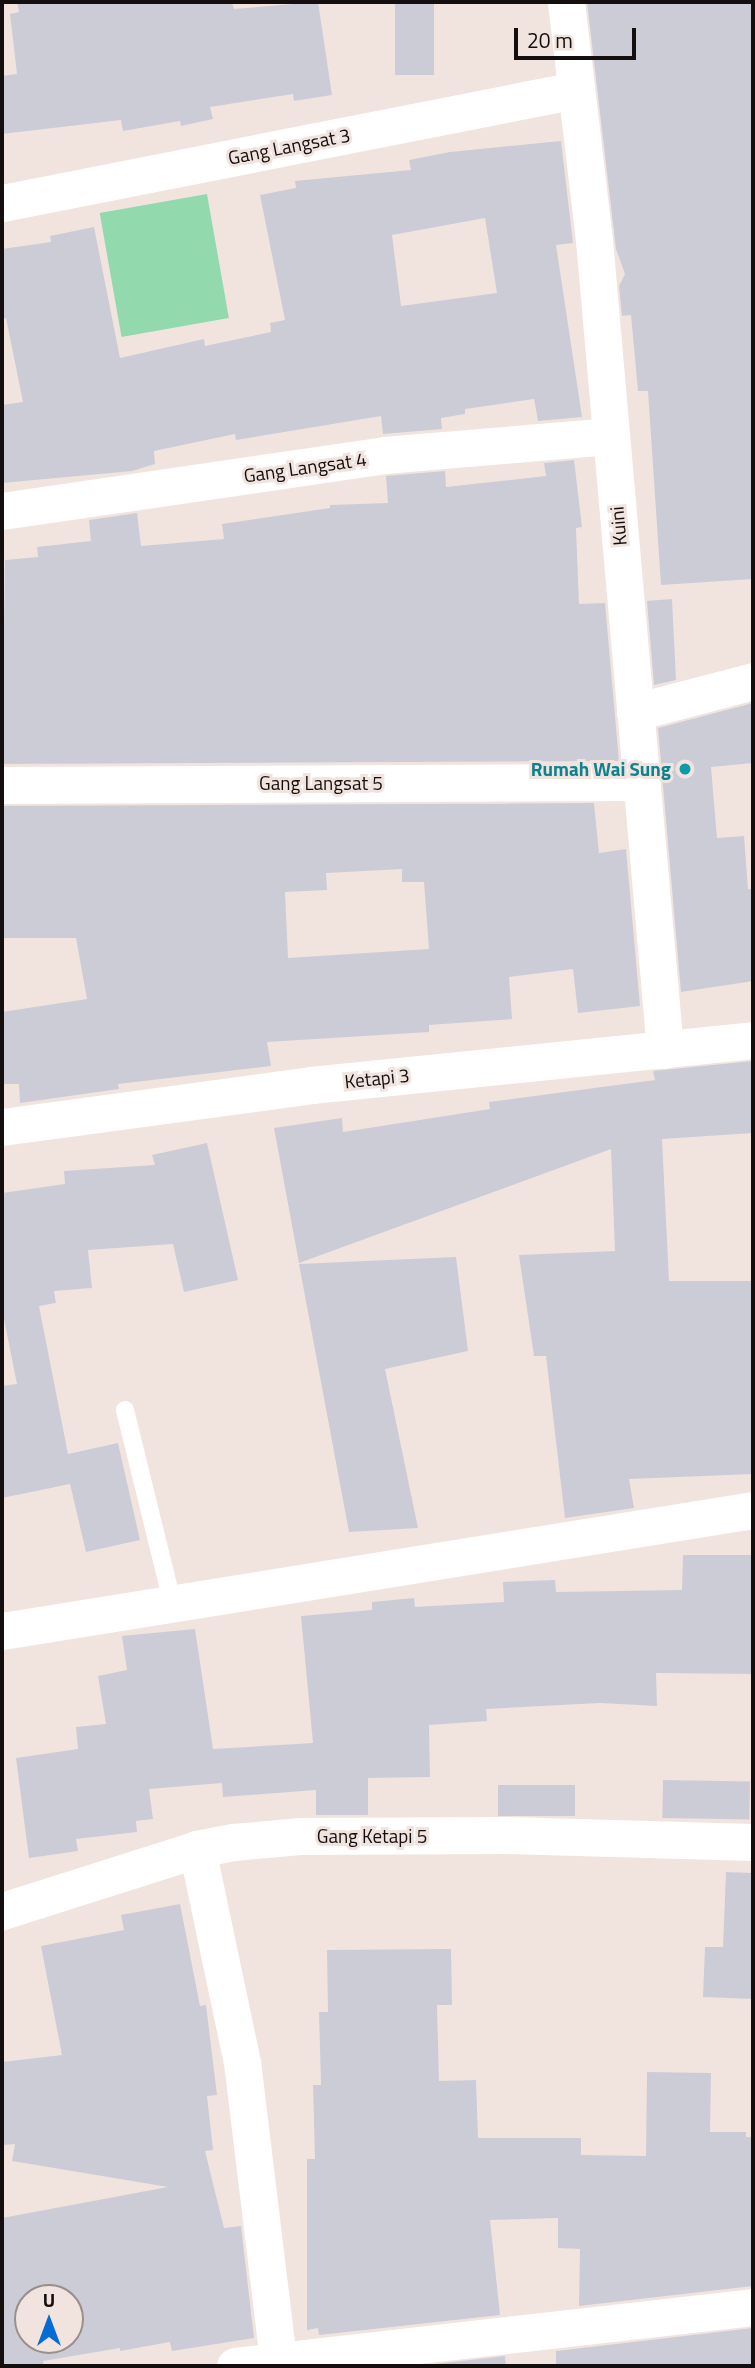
<!DOCTYPE html>
<style>
body{margin:0}
#map{position:relative;width:755px;height:2368px;overflow:hidden;background:#f1e4df;font-family:"Titillium Web",sans-serif}
div>[style]{position:absolute}
.green>*{inset:0;background:#93d9ae;transform-origin:0 0}
.building>*{inset:0;background:#ccccd7;transform-origin:0 0}
.service>*{height:18px;margin:-9px;padding:0 9px;transform-origin:9px;border-radius:9px;background:#fff}
.minor>*{height:37px;margin:-18.5px;padding:0 18.5px;transform-origin:18.5px;border-radius:18.5px;background:#fff}
.dots>*{width:19px;height:19px;translate:-50% -50%;box-sizing:border-box;border:4px solid #f1e4df;border-radius:50%}
span{translate:-50% -50%;white-space:nowrap;text-align:center;line-height:1.15;-webkit-text-stroke:6px #f1e4df;paint-order:stroke}
.street-label{font-size:19px;color:#140f0e}
.culture-label{font-size:19px;color:#0d838f;font-weight:700}
.right{translate:-100% -50%;text-align:right}
.frame{position:absolute;inset:0;border:4px solid #140f0e;pointer-events:none}
.north{position:absolute;left:14px;top:2284px;width:70px;height:70px;box-sizing:border-box;background:#f1e4df;border:2px solid #998f8b;border-radius:50%;rotate:0deg;font-size:19px;font-weight:700;line-height:28px;text-align:center;color:#140f0e}
.north::after{content:'';display:block;margin:auto;width:24px;height:32px;background:#046cd4;clip-path:polygon(50% 0,100% 100%,50% 72%,0 100%)}
.scale{position:absolute;left:514px;top:28px;width:122px;height:32px;box-sizing:border-box;border:4px solid #140f0e;border-top:0;padding-left:9px;font-size:21px;line-height:24px;white-space:nowrap;color:#140f0e;-webkit-text-stroke:5px #f1e4df;paint-order:stroke}
</style>
<div id="map">
<div class="green">
<i style="left:207px;top:194px;width:126px;height:109px;rotate:80deg"></i>
</div>
<div class="building">
<i style="clip-path:polygon(17px 2px,232px 2px,234px 9px,318px 2px,332px 95px,294px 101px,293px 94px,210px 107px,213px 119px,181px 126px,180px 121px,123px 131px,121px 120px,2px 134px,2px 76px,17px 74px,10px 14px,19px 12px)"></i>
<i style="left:395px;top:2px;width:39px;height:73px"></i>
<i style="clip-path:polygon(587px 2px,753px 2px,753px 579px,661px 585px,648px 391px,638px 391px,631px 315px,622px 316px,619px 286px,625px 274px,616px 249px)"></i>
<i style="clip-path:polygon(evenodd,561px 141px,573px 243px,556px 245px,582px 417px,538px 421px,534px 399px,465px 409px,465px 414px,441px 418px,442px 429px,383px 434px,381px 416px,236px 440px,235px 434px,154px 451px,155px 464px,132px 471px,2px 483px,2px 405px,23px 402px,6px 318px,2px 319px,2px 249px,51px 242px,50px 236px,94px 227px,120px 358px,204px 339px,205px 346px,271px 332px,270px 323px,285px 320px,260px 195px,296px 188px,295px 181px,411px 170px,409px 160px,450px 152px,561px 141px,485px 218px,497px 293px,401px 306px,392px 235px,485px 218px)"></i>
<i style="clip-path:polygon(574px 460px,582px 527px,576px 528px,579px 604px,605px 603px,619px 761px,2px 764px,5px 560px,38px 557px,37px 547px,91px 541px,89px 520px,137px 513px,141px 546px,224px 539px,222px 524px,330px 508px,330px 505px,388px 503px,386px 476px,445px 471px,446px 487px,546px 476px,544px 463px)"></i>
<i style="clip-path:polygon(672px 599px,676px 680px,654px 685px,647px 601px)"></i>
<i style="clip-path:polygon(753px 703px,753px 763px,711px 767px,717px 838px,744px 836px,748px 889px,753px 889px,753px 981px,681px 992px,658px 728px)"></i>
<i style="clip-path:polygon(evenodd,594px 803px,599px 853px,626px 849px,640px 1006px,578px 1013px,573px 969px,509px 977px,512px 1019px,429px 1025px,429px 1032px,267px 1042px,271px 1066px,118px 1084px,119px 1089px,20px 1103px,19px 1084px,2px 1084px,2px 1012px,87px 999px,76px 938px,2px 938px,2px 806px,594px 803px,402px 869px,402px 882px,424px 882px,429px 949px,288px 958px,285px 892px,327px 890px,326px 873px,402px 869px)"></i>
<i style="clip-path:polygon(753px 1061px,753px 1133px,662px 1139px,669px 1281px,753px 1281px,753px 1474px,629px 1479px,634px 1508px,565px 1518px,546px 1356px,534px 1356px,519px 1255px,615px 1251px,611px 1149px,299px 1263px,274px 1128px,342px 1118px,343px 1132px,490px 1109px,489px 1102px,655px 1080px,653px 1071px)"></i>
<i style="clip-path:polygon(207px 1143px,238px 1280px,184px 1292px,173px 1244px,88px 1250px,92px 1288px,54px 1291px,56px 1303px,39px 1306px,68px 1454px,118px 1443px,140px 1540px,86px 1552px,70px 1484px,2px 1498px,2px 1386px,17px 1384px,2px 1309px,2px 1193px,65px 1184px,64px 1171px,155px 1165px,152px 1155px)"></i>
<i style="clip-path:polygon(456px 1257px,468px 1351px,385px 1369px,418px 1528px,349px 1532px,299px 1264px)"></i>
<i style="clip-path:polygon(683px 1555px,753px 1555px,753px 1674px,656px 1673px,657px 1706px,600px 1703px,486px 1709px,487px 1721px,429px 1725px,430px 1777px,368px 1778px,368px 1815px,316px 1815px,316px 1790px,223px 1797px,222px 1783px,149px 1789px,153px 1819px,136px 1821px,137px 1832px,76px 1839px,78px 1851px,29px 1858px,16px 1758px,78px 1749px,76px 1727px,106px 1724px,98px 1676px,127px 1670px,122px 1636px,195px 1629px,213px 1749px,313px 1743px,301px 1616px,372px 1610px,372px 1602px,414px 1598px,415px 1607px,504px 1602px,503px 1582px,555px 1580px,556px 1592px,682px 1590px)"></i>
<i style="left:663px;top:1780px;width:87px;height:38px;rotate:1deg"></i>
<i style="left:575px;top:1785px;width:31px;height:77px;rotate:90deg"></i>
<i style="clip-path:polygon(726px 1872px,753px 1873px,753px 1999px,703px 1997px,705px 1947px,723px 1947px)"></i>
<i style="clip-path:polygon(evenodd,180px 1904px,200px 2006px,206px 2005px,217px 2095px,207px 2096px,213px 2150px,205px 2151px,224px 2228px,241px 2226px,254px 2338px,172px 2351px,170px 2342px,120px 2351px,120px 2348px,43px 2361px,44px 2366px,2px 2366px,2px 2218px,168px 2187px,12px 2161px,15px 2144px,2px 2145px,2px 2062px,62px 2055px,41px 1946px,124px 1930px,121px 1915px,180px 1904px,28px 2298px,70px 2298px,70px 2340px,28px 2340px,28px 2298px)"></i>
<i style="clip-path:polygon(451px 1949px,452px 2005px,437px 2005px,439px 2081px,476px 2080px,478px 2138px,581px 2138px,581px 2155px,646px 2156px,647px 2072px,711px 2073px,710px 2132px,746px 2132px,746px 2137px,753px 2137px,753px 2286px,579px 2306px,580px 2249px,558px 2248px,558px 2218px,490px 2220px,500px 2315px,319px 2335px,318px 2328px,307px 2330px,307px 2159px,315px 2159px,313px 2085px,321px 2085px,319px 2012px,328px 2012px,327px 1950px)"></i>
<i style="clip-path:polygon(753px 2328px,753px 2366px,556px 2366px,556px 2351px)"></i>
<i style="clip-path:polygon(505px 2356px,506px 2366px,418px 2366px)"></i>
</div>
<div class="service">
<i style="left:125px;top:1410px;width:198px;rotate:76.2deg"></i>
</div>
<div class="minor">
<i style="left:566px;top:2px;width:240px;rotate:83.3deg"></i>
<i style="left:594px;top:240px;width:813px;rotate:84.99deg"></i>
<i style="left:2px;top:203px;width:585px;rotate:-11.14deg"></i>
<i style="left:2px;top:511px;width:386px;rotate:-8.3deg"></i>
<i style="left:384px;top:455px;width:226px;rotate:-4.8deg"></i>
<i style="left:635px;top:712px;width:122px;rotate:-14.7deg"></i>
<i style="left:2px;top:785px;width:639px;rotate:-0.27deg"></i>
<i style="left:2px;top:1127px;width:312px;rotate:-7.7deg"></i>
<i style="left:311px;top:1085px;width:444px;rotate:-5.8deg"></i>
<i style="left:2px;top:1631px;width:761px;rotate:-9.15deg"></i>
<i style="left:197px;top:1849px;width:218px;rotate:78.1deg"></i>
<i style="left:242px;top:2062px;width:306px;rotate:83.1deg"></i>
<i style="left:2px;top:1911px;width:205px;rotate:-17.6deg"></i>
<i style="left:197px;top:1849px;width:38px;rotate:-11deg"></i>
<i style="left:234px;top:1842px;width:66px;rotate:-5.2deg"></i>
<i style="left:300px;top:1836px;width:205px;rotate:-0.3deg"></i>
<i style="left:505px;top:1835px;width:248px;rotate:1.6deg"></i>
<i style="left:235px;top:2366px;width:521px;rotate:-6.5deg"></i>
</div>
<div class="dots">
<i style="left:685px;top:769px;background:#0f9aa8"></i>
</div>
<div class="street-label">
<span style="left:289px;top:146px;rotate:-11deg">Gang Langsat 3</span>
<span style="left:305px;top:467px;rotate:-8deg">Gang Langsat 4</span>
<span style="left:618px;top:526px;rotate:-95deg">Kuini</span>
<span style="left:321px;top:783px">Gang Langsat 5</span>
<span style="left:377px;top:1078px;rotate:-6deg">Ketapi 3</span>
<span style="left:372px;top:1836px">Gang Ketapi 5</span>
</div>
<div class="culture-label">
<span class="right" style="left:671px;top:769px">Rumah Wai Sung</span>
</div>
<div class="frame"></div>
<div class="north">U</div>
<div class="scale">20 m</div>
</div>
